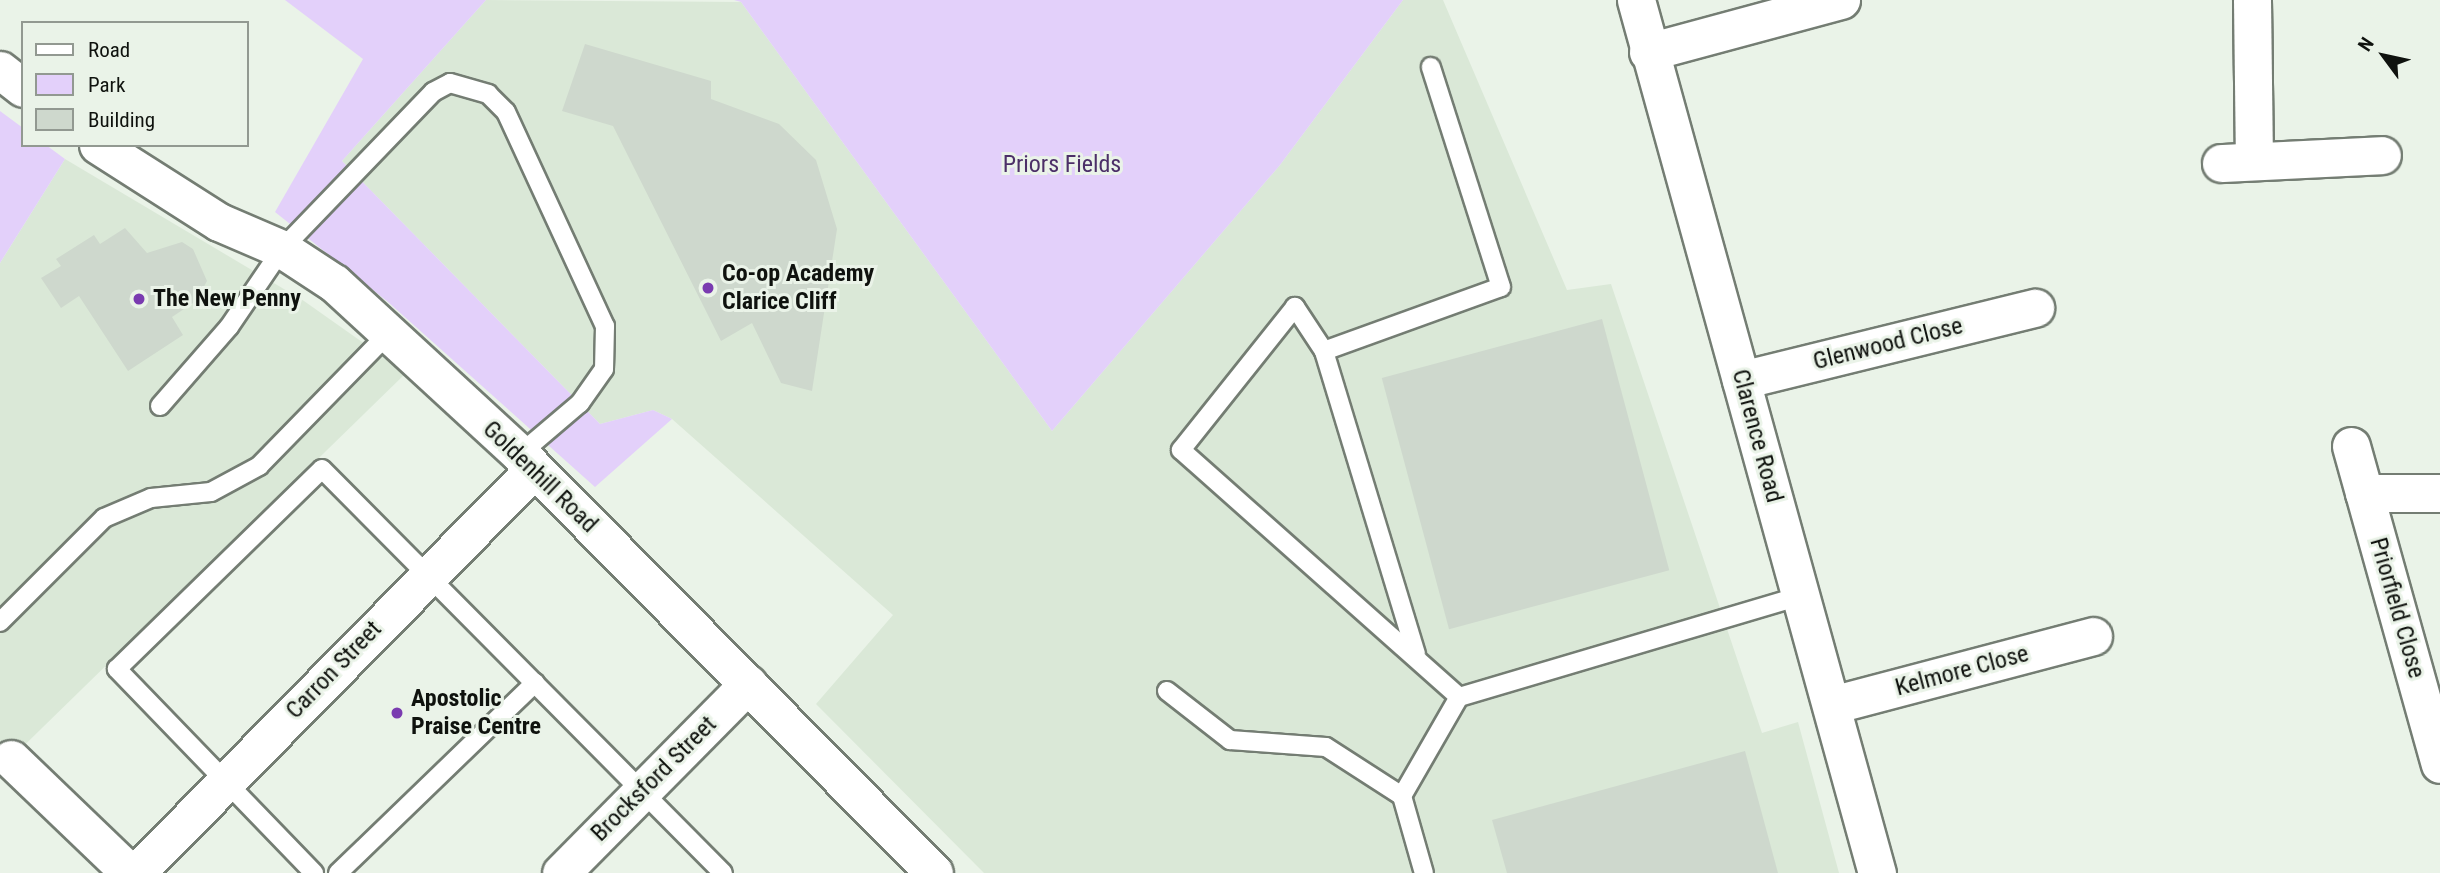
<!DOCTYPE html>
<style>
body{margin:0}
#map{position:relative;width:2440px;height:873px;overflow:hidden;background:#eaf3e8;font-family:"Roboto Condensed",sans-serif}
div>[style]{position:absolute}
.built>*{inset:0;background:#dae8d7}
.green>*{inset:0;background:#e3d0fa}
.building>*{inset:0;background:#ced8cd;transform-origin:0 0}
.roads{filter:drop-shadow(2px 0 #747d73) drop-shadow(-2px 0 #747d73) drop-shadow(0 2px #747d73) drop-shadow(0 -2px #747d73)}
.service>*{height:18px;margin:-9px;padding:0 9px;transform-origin:9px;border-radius:9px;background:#fff}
.minor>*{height:37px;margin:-18.5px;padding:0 18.5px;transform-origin:18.5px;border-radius:18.5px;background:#fff}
.dots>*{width:19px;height:19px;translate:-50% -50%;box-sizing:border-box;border:4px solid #eaf3e8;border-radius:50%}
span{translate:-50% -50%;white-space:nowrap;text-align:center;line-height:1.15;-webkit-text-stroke:6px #eaf3e8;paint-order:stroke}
.park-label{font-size:24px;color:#4c2f68}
.poi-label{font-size:24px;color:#0f120e;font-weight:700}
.left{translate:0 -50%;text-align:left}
.street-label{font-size:24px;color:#0f120e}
.legend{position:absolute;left:21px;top:21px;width:228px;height:126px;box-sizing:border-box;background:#eaf3e8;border:2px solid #929991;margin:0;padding:9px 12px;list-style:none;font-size:21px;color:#0f120e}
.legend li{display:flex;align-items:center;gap:14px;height:35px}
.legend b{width:35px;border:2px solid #929991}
.north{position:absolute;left:2349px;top:21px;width:70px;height:70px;-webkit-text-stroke:5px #eaf3e8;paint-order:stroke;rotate:303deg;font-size:19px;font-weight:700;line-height:28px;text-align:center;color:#0f120e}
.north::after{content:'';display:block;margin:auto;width:24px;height:32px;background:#0f120e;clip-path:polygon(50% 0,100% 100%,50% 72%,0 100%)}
</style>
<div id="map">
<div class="built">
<i style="clip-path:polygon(486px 0,741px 2px,1052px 431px,1280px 165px,1403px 0,1443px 0,1567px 290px,1611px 284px,1762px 733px,1798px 722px,1839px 873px,984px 873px,816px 704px,893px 615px,672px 419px,653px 410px,600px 424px,342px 161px)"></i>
<i style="clip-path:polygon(65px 159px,304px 301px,406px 373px,0 769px,0 263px)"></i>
</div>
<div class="green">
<i style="clip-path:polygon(285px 0,486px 0,342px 161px,600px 424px,653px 410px,672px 419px,595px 487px,388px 302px,275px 212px,363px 59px)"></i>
<i style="clip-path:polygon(734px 0,1403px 0,1280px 165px,1052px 431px,741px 2px)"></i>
<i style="clip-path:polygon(0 111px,23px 128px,23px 145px,46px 145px,65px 159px,0 263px)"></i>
</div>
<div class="building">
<i style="clip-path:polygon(585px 44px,711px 81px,711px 99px,779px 124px,816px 160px,837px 229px,812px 391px,781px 383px,752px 323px,721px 341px,613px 126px,562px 111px)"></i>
<i style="clip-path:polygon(125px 228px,147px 253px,182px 242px,193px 249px,207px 281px,196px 301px,172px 317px,183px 335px,128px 371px,79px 296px,61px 308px,41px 278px,61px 266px,56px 259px,94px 235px,100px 244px)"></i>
<i style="left:1602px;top:319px;width:260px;height:228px;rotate:75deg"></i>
<i style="clip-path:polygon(1745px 751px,1778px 873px,1507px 873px,1492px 820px)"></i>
</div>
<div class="roads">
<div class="service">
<i style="left:1324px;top:351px;width:188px;rotate:-19.9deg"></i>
<i style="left:1501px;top:287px;width:231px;rotate:-107.7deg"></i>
<i style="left:160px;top:406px;width:105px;rotate:-48.9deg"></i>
<i style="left:229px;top:327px;width:94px;rotate:-55.8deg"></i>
<i style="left:282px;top:249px;width:218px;rotate:-46.1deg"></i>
<i style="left:433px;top:92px;width:19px;rotate:-28deg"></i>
<i style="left:450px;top:83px;width:40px;rotate:16deg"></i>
<i style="left:488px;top:94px;width:25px;rotate:45deg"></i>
<i style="left:506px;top:112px;width:236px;rotate:65.2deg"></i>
<i style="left:605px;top:326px;width:43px;rotate:91.3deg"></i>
<i style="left:604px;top:369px;width:42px;rotate:125.2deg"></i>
<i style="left:580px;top:403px;width:79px;rotate:139.6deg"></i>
<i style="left:0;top:622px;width:147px;rotate:-45deg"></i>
<i style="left:104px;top:518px;width:51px;rotate:-23.1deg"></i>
<i style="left:151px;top:498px;width:60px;rotate:-5.7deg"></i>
<i style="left:211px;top:492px;width:55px;rotate:-28.4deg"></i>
<i style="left:259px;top:466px;width:186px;rotate:-45.7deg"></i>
<i style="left:1416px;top:654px;width:317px;rotate:-106.9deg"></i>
<i style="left:1324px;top:351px;width:53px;rotate:-123.4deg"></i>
<i style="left:1295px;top:307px;width:183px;rotate:128.6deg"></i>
<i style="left:1181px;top:450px;width:372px;rotate:41.6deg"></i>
<i style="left:1459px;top:697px;width:357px;rotate:-16.5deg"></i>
<i style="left:1167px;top:691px;width:80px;rotate:37.9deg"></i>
<i style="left:1230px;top:740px;width:96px;rotate:4.2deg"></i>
<i style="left:1326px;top:747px;width:90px;rotate:32.8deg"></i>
<i style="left:1402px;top:796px;width:114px;rotate:-60.1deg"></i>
<i style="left:1402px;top:796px;width:80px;rotate:74.1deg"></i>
<i style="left:314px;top:873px;width:284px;rotate:-134deg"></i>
<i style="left:117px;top:669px;width:286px;rotate:-44.3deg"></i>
<i style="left:322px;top:469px;width:569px;rotate:45.21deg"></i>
<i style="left:338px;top:873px;width:274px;rotate:-44deg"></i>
</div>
<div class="minor">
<i style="left:1636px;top:0;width:906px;rotate:74.57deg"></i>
<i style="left:2252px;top:0;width:161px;rotate:89.3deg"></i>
<i style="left:1648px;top:52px;width:200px;rotate:-15.1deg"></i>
<i style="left:0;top:70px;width:29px;rotate:38deg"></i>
<i style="left:98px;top:145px;width:143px;rotate:32.5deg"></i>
<i style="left:219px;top:222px;width:69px;rotate:23.2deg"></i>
<i style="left:282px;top:249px;width:62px;rotate:33.2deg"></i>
<i style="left:334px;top:283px;width:253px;rotate:42.6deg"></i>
<i style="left:520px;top:454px;width:589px;rotate:45.34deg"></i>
<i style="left:2221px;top:163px;width:161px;rotate:-2.8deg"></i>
<i style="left:1741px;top:380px;width:303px;rotate:-13.8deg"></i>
<i style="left:2351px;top:446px;width:330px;rotate:74.4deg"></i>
<i style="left:2364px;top:493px;width:76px"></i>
<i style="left:1832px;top:705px;width:270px;rotate:-14.8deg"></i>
<i style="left:11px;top:759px;width:165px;rotate:43.8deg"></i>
<i style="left:136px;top:873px;width:567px;rotate:-45.43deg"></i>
<i style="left:561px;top:873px;width:266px;rotate:-45.3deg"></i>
</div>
</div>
<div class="dots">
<i style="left:708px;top:288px;background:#7a3bb0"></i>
<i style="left:139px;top:299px;background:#7a3bb0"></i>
<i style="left:397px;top:713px;background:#7a3bb0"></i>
</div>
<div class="park-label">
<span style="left:1062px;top:165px">Priors Fields</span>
</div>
<div class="poi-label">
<span class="left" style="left:722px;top:288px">Co-op Academy<br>Clarice Cliff</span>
<span class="left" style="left:153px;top:299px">The New Penny</span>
<span class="left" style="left:411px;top:713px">Apostolic<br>Praise Centre</span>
</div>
<div class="street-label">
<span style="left:1888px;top:344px;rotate:-14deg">Glenwood Close</span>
<span style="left:1757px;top:436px;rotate:75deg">Clarence Road</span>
<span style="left:540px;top:477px;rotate:44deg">Goldenhill Road</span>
<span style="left:2397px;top:608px;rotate:74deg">Priorfield Close</span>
<span style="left:334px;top:670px;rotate:-46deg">Carron Street</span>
<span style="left:1962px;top:671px;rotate:-15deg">Kelmore Close</span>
<span style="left:654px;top:779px;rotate:-45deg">Brocksford Street</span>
</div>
<ul class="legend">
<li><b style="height:9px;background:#fff"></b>Road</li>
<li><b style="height:19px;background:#e3d0fa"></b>Park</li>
<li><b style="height:19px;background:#ced8cd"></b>Building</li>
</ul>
<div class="north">N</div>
</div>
